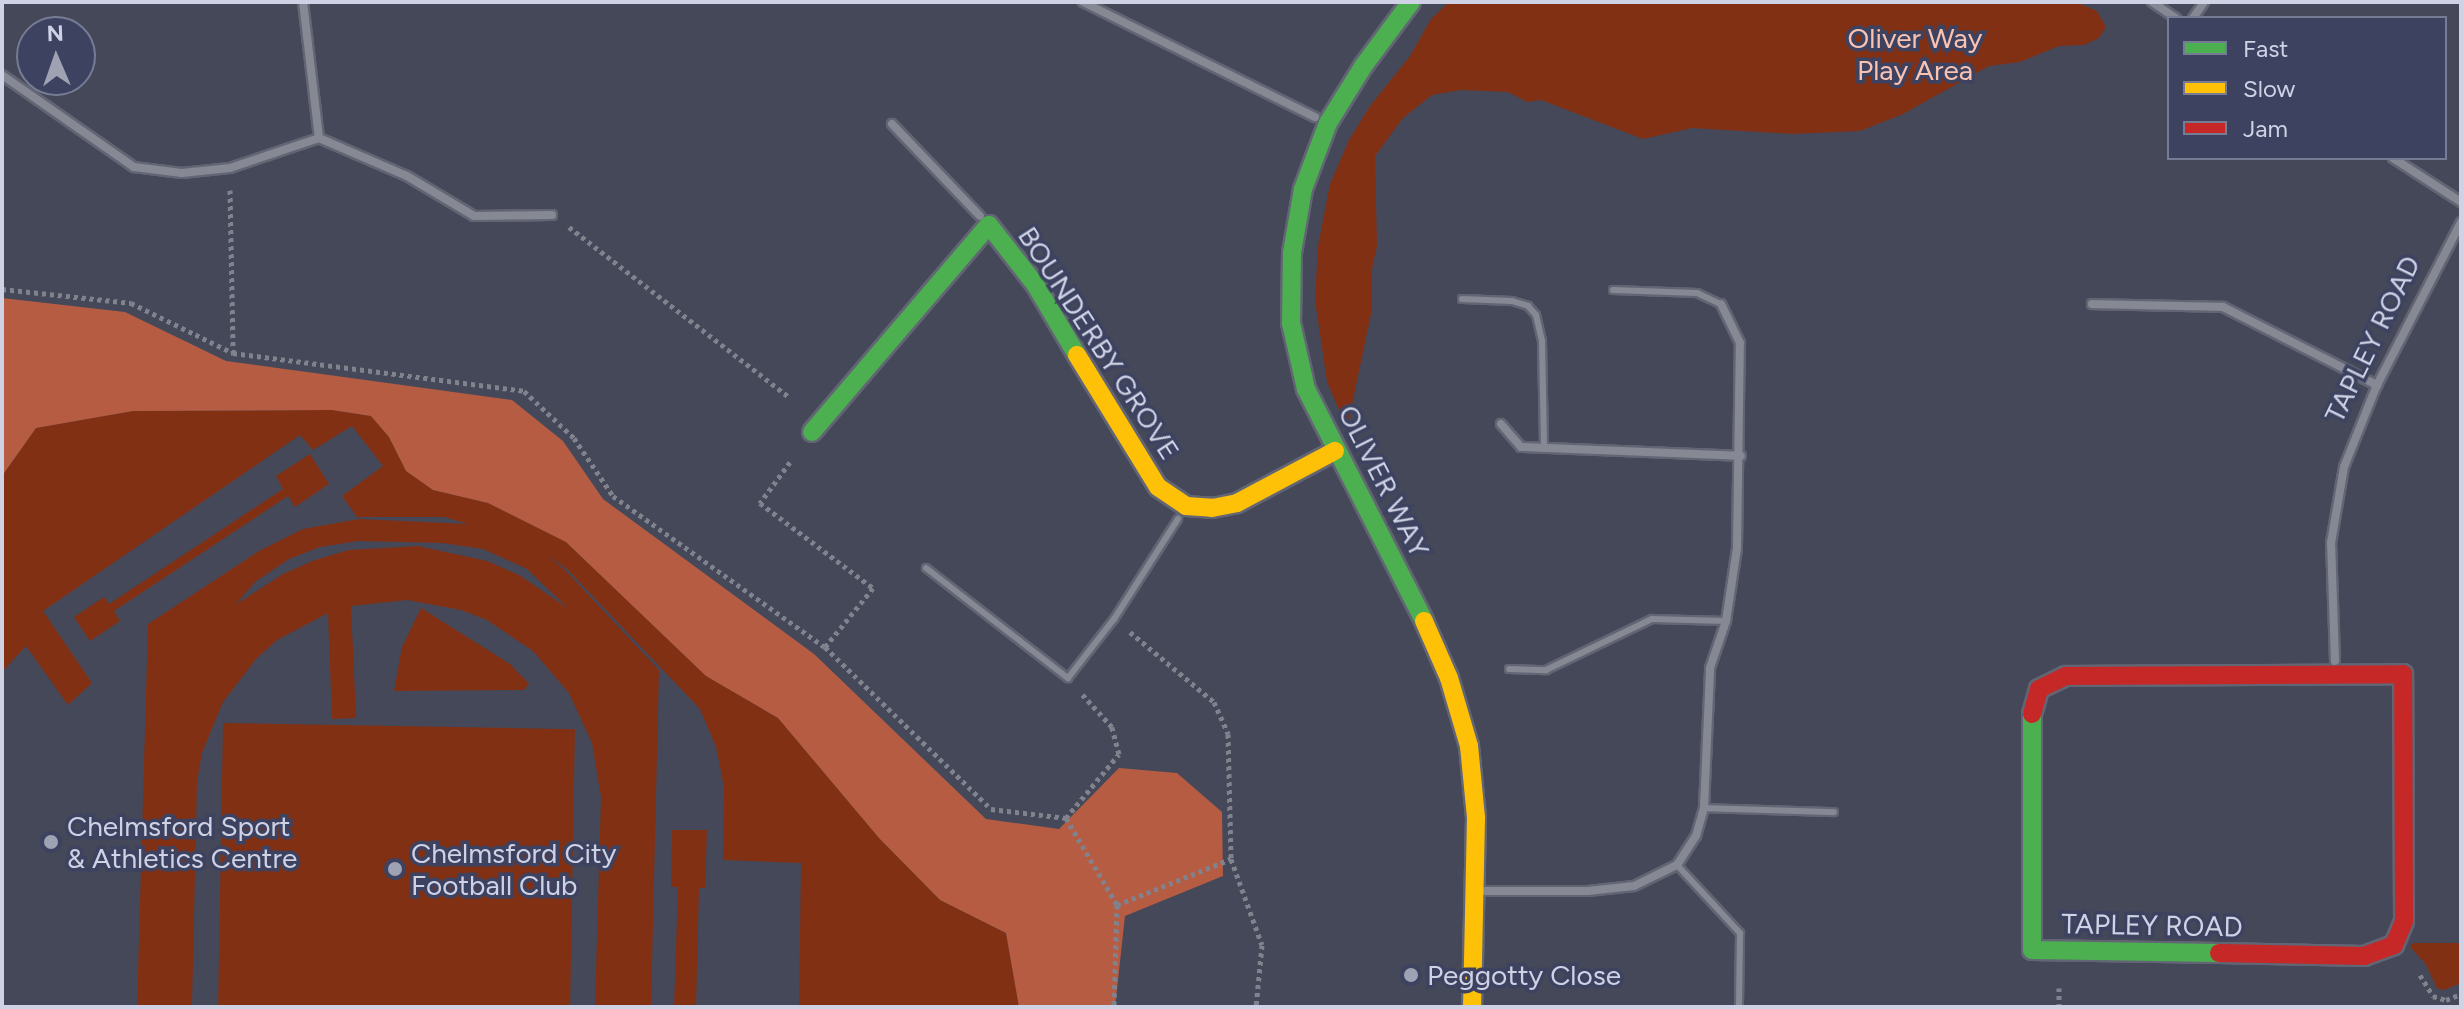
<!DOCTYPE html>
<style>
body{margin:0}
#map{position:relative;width:2463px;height:1009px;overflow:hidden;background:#454858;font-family:Figtree,sans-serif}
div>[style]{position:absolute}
.green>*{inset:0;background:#823014;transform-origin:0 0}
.forest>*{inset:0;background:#b55c43}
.path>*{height:5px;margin-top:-2.5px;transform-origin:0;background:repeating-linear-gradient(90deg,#80828d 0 4px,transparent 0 8px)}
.roads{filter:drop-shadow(2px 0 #626574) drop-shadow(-2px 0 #626574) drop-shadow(0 2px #626574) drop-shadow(0 -2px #626574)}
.lane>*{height:6px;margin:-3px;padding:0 3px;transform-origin:3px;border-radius:3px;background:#868894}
.street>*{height:8px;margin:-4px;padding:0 4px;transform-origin:4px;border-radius:4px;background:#868894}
.fast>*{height:18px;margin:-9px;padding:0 9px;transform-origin:9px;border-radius:9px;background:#4caf50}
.slow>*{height:18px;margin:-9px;padding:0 9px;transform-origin:9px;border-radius:9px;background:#ffc107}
.jam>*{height:18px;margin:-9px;padding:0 9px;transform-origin:9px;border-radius:9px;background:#c62828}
.dots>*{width:22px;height:22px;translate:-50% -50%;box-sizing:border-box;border:4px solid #3d4260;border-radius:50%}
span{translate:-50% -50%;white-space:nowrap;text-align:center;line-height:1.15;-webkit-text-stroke:7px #3d4260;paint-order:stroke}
.park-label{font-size:28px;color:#f9c2b1}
.street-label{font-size:28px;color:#ced2e4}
.poi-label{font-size:28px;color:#ced2e4}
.left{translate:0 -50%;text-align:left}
.frame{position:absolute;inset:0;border:4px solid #ced2e4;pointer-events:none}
.legend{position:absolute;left:2167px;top:16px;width:280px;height:144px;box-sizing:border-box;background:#3d4260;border:2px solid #777c95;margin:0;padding:10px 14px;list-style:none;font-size:24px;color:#ced2e4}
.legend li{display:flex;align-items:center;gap:16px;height:40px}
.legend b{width:40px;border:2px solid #777c95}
.north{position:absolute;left:16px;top:16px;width:80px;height:80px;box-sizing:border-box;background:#3d4260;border:2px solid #777c95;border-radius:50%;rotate:358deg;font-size:22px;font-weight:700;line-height:32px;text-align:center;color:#ced2e4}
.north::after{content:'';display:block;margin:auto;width:28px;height:36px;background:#9ea2b3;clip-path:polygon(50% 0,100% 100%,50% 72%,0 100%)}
</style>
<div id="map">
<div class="green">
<i style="clip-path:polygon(1449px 2px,2076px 2px,2097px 11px,2106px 27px,2099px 38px,2084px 45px,2059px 46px,2020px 62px,1989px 66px,1903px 114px,1860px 131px,1793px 134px,1692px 128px,1643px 139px,1541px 100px,1527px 102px,1508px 92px,1461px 90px,1432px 95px,1403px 118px,1375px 156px,1377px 246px,1372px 269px,1372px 309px,1349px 419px,1343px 419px,1327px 382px,1315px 300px,1318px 246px,1330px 184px,1349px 140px,1370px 106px,1410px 56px,1431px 19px)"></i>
<i style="clip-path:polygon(evenodd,332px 410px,371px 416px,389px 437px,406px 471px,433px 490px,488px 503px,566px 542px,706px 676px,778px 718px,879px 838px,940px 900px,1006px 933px,1019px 1007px,799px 1007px,801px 863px,723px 860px,724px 787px,716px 747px,700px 709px,567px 569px,546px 554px,566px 571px,659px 670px,651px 1007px,595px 1007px,601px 797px,592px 743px,569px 693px,533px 651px,487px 620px,461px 610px,407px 600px,351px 606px,356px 718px,332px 719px,328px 613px,277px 640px,256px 659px,223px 702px,202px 753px,197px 781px,192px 1007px,137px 1007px,148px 624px,259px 551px,303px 529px,359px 519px,468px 524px,444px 517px,357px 517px,342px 496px,383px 466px,352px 426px,313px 450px,300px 435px,43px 611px,92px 683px,68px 705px,26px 646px,2px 672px,2px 476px,36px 428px,133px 411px,332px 410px,358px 541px,442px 543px,483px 549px,527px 569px,569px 609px,519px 575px,487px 561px,418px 546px,349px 550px,315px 560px,283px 574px,235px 605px,255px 582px,289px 559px,320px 547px,358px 541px)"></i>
<i style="clip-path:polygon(310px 454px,329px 484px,295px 507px,288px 496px,114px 611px,120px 621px,90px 641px,74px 617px,104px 597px,109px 604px,283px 489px,276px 476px)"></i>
<i style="clip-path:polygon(421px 608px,510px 664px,529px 684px,524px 690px,394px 691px,402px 647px)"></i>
<i style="left:223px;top:723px;width:352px;height:284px;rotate:1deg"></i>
<i style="clip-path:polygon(672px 830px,707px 830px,705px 888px,699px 888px,696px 1007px,674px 1007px,678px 887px,671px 887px)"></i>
<i style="clip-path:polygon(2413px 943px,2461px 943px,2461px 983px,2444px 990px,2437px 988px,2425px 963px,2410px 947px)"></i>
</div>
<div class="forest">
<i style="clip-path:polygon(2px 298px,125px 312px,226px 361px,512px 400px,563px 441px,603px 499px,814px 654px,986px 819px,1059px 829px,1119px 768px,1177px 773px,1222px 812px,1223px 876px,1125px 916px,1115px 1007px,1019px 1007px,1006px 933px,940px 900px,879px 838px,778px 718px,706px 676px,566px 542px,488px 503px,433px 490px,406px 471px,389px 437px,371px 416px,332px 410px,133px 411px,36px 428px,2px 476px)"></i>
</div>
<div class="path">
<i style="left:230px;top:190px;width:163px;rotate:88.9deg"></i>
<i style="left:569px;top:227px;width:278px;rotate:37.7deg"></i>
<i style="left:2px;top:289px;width:130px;rotate:6.2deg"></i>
<i style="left:131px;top:303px;width:114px;rotate:26.1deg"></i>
<i style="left:233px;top:353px;width:293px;rotate:7.4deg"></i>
<i style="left:524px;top:391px;width:69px;rotate:43.2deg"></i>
<i style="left:574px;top:438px;width:70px;rotate:56.1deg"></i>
<i style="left:613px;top:496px;width:260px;rotate:35.5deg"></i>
<i style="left:825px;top:647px;width:232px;rotate:44.3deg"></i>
<i style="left:991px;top:809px;width:76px;rotate:6.8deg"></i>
<i style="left:1066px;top:818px;width:101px;rotate:59.6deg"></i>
<i style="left:1117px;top:905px;width:102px;rotate:91.7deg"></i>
<i style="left:790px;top:462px;width:51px;rotate:126.2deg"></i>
<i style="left:760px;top:503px;width:141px;rotate:37deg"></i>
<i style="left:873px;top:588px;width:76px;rotate:129.1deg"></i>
<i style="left:1130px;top:632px;width:109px;rotate:39.8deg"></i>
<i style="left:1214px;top:702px;width:35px;rotate:66deg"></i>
<i style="left:1228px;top:734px;width:125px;rotate:88.6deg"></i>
<i style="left:1066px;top:818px;width:83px;rotate:-50.4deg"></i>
<i style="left:1119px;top:754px;width:28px;rotate:-105deg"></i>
<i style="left:1112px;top:727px;width:45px;rotate:-132.3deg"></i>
<i style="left:1117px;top:905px;width:123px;rotate:-22deg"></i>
<i style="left:1231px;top:859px;width:91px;rotate:70.2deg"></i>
<i style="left:1262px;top:945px;width:62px;rotate:95.5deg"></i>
<i style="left:2420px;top:975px;width:25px;rotate:58deg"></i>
<i style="left:2433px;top:996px;width:14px;rotate:17deg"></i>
<i style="left:2446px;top:1000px;width:16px;rotate:-22deg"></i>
<i style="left:2059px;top:1007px;width:19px;rotate:-90deg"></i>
</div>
<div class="roads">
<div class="lane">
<i style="left:1613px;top:290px;width:84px;rotate:2deg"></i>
<i style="left:1697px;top:293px;width:26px;rotate:25deg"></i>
<i style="left:1462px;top:299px;width:50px;rotate:2.3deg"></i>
<i style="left:1512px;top:301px;width:17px;rotate:17deg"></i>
<i style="left:1528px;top:306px;width:12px;rotate:48deg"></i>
<i style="left:1536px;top:315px;width:27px;rotate:77deg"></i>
<i style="left:1542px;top:341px;width:108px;rotate:88.9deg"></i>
<i style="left:926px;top:568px;width:180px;rotate:37.8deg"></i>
<i style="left:1068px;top:678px;width:75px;rotate:-52.1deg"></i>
<i style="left:1114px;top:619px;width:119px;rotate:-57.4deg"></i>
<i style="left:1509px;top:669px;width:37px;rotate:2deg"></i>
<i style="left:1546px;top:670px;width:118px;rotate:-25.7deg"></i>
<i style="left:1652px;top:619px;width:74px;rotate:1.5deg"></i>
<i style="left:1704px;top:808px;width:130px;rotate:1.8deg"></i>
<i style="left:1677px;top:865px;width:93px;rotate:47.2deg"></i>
<i style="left:1740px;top:933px;width:73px;rotate:90.8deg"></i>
</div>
<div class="street">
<i style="left:1083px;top:2px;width:259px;rotate:26.4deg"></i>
<i style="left:2152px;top:2px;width:29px;rotate:34deg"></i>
<i style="left:2193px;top:18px;width:19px;rotate:-55deg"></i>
<i style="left:2px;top:75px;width:161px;rotate:34.9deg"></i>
<i style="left:134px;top:167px;width:48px;rotate:7.1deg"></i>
<i style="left:182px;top:173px;width:48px;rotate:-5.9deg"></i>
<i style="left:230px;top:168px;width:94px;rotate:-18.6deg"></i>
<i style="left:319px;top:138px;width:137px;rotate:-96.7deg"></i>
<i style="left:892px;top:124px;width:127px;rotate:46.3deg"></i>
<i style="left:319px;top:138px;width:96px;rotate:23.4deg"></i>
<i style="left:407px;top:176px;width:78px;rotate:30.8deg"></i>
<i style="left:474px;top:216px;width:78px;rotate:-0.7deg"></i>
<i style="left:2393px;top:158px;width:81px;rotate:32.9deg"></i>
<i style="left:2092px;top:304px;width:131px;rotate:1.3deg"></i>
<i style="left:2223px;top:307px;width:173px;rotate:26.9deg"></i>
<i style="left:1501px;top:424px;width:30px;rotate:49deg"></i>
<i style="left:1521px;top:447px;width:220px;rotate:2.3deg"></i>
<i style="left:2335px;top:661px;width:118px;rotate:-91.9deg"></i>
<i style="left:2331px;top:543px;width:77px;rotate:-80.3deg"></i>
<i style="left:2344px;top:467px;width:88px;rotate:-68.1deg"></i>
<i style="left:2377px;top:385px;width:183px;rotate:-62.7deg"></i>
<i style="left:1485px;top:891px;width:103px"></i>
<i style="left:1588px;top:891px;width:46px;rotate:-6.2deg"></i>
<i style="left:1634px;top:886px;width:48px;rotate:-26deg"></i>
<i style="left:1677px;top:865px;width:35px;rotate:-57deg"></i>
<i style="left:1696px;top:836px;width:29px;rotate:-74deg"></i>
<i style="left:1704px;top:808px;width:140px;rotate:-87.5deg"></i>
<i style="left:1710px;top:668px;width:50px;rotate:-71.2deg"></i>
<i style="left:1726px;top:621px;width:74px;rotate:-81.4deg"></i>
<i style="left:1737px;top:548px;width:205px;rotate:-89.2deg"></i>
<i style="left:1740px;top:343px;width:43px;rotate:-116deg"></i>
</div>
<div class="fast">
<i style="left:1411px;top:2px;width:79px;rotate:126.7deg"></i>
<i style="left:1364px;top:65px;width:68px;rotate:121.8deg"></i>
<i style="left:1328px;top:123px;width:71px;rotate:110.7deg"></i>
<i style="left:1303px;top:189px;width:65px;rotate:99.8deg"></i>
<i style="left:1292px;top:253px;width:70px;rotate:90.8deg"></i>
<i style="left:1291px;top:323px;width:68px;rotate:77.2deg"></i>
<i style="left:1306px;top:389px;width:260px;rotate:63deg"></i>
<i style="left:812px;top:432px;width:272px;rotate:-49.5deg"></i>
<i style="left:989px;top:225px;width:75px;rotate:52.1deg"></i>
<i style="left:1035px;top:284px;width:82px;rotate:59.4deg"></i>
<i style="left:2032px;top:714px;width:236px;rotate:90deg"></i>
<i style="left:2032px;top:950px;width:187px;rotate:0.9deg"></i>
</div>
<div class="slow">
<i style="left:1077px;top:355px;width:155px;rotate:58.5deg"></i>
<i style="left:1158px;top:487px;width:34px;rotate:34deg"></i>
<i style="left:1186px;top:506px;width:26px;rotate:4deg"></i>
<i style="left:1212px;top:508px;width:25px;rotate:-11deg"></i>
<i style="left:1237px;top:503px;width:111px;rotate:-28deg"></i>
<i style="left:1424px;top:621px;width:62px;rotate:66.3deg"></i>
<i style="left:1449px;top:678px;width:71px;rotate:73.6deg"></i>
<i style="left:1469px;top:746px;width:72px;rotate:84.4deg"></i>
<i style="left:1476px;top:818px;width:189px;rotate:91.2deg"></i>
</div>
<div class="jam">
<i style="left:2032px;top:714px;width:26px;rotate:-74deg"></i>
<i style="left:2039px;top:689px;width:30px;rotate:-26deg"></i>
<i style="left:2066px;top:676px;width:337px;rotate:-0.3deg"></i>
<i style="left:2219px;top:953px;width:145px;rotate:1.2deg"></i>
<i style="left:2364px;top:956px;width:32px;rotate:-20deg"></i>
<i style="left:2394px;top:945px;width:26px;rotate:-67deg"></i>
<i style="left:2404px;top:921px;width:247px;rotate:-90.2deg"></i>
</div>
</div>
<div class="dots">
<i style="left:51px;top:842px;background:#9ea2b3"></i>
<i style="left:395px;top:869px;background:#9ea2b3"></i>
<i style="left:1411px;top:975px;background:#9ea2b3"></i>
</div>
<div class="park-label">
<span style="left:1915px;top:54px">Oliver Way<br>Play Area</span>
</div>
<div class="street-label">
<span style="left:2372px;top:339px;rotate:-64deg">TAPLEY ROAD</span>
<span style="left:1099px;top:343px;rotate:57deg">BOUNDERBY GROVE</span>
<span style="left:1384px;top:481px;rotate:63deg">OLIVER WAY</span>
<span style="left:2152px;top:925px;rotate:1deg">TAPLEY ROAD</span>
</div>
<div class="poi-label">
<span class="left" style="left:67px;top:842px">Chelmsford Sport<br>&amp; Athletics Centre</span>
<span class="left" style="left:411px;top:869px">Chelmsford City<br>Football Club</span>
<span class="left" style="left:1427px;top:975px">Peggotty Close</span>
</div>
<div class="frame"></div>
<ul class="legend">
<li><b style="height:10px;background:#4caf50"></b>Fast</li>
<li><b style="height:10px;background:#ffc107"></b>Slow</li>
<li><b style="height:10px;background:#c62828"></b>Jam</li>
</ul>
<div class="north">N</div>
</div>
